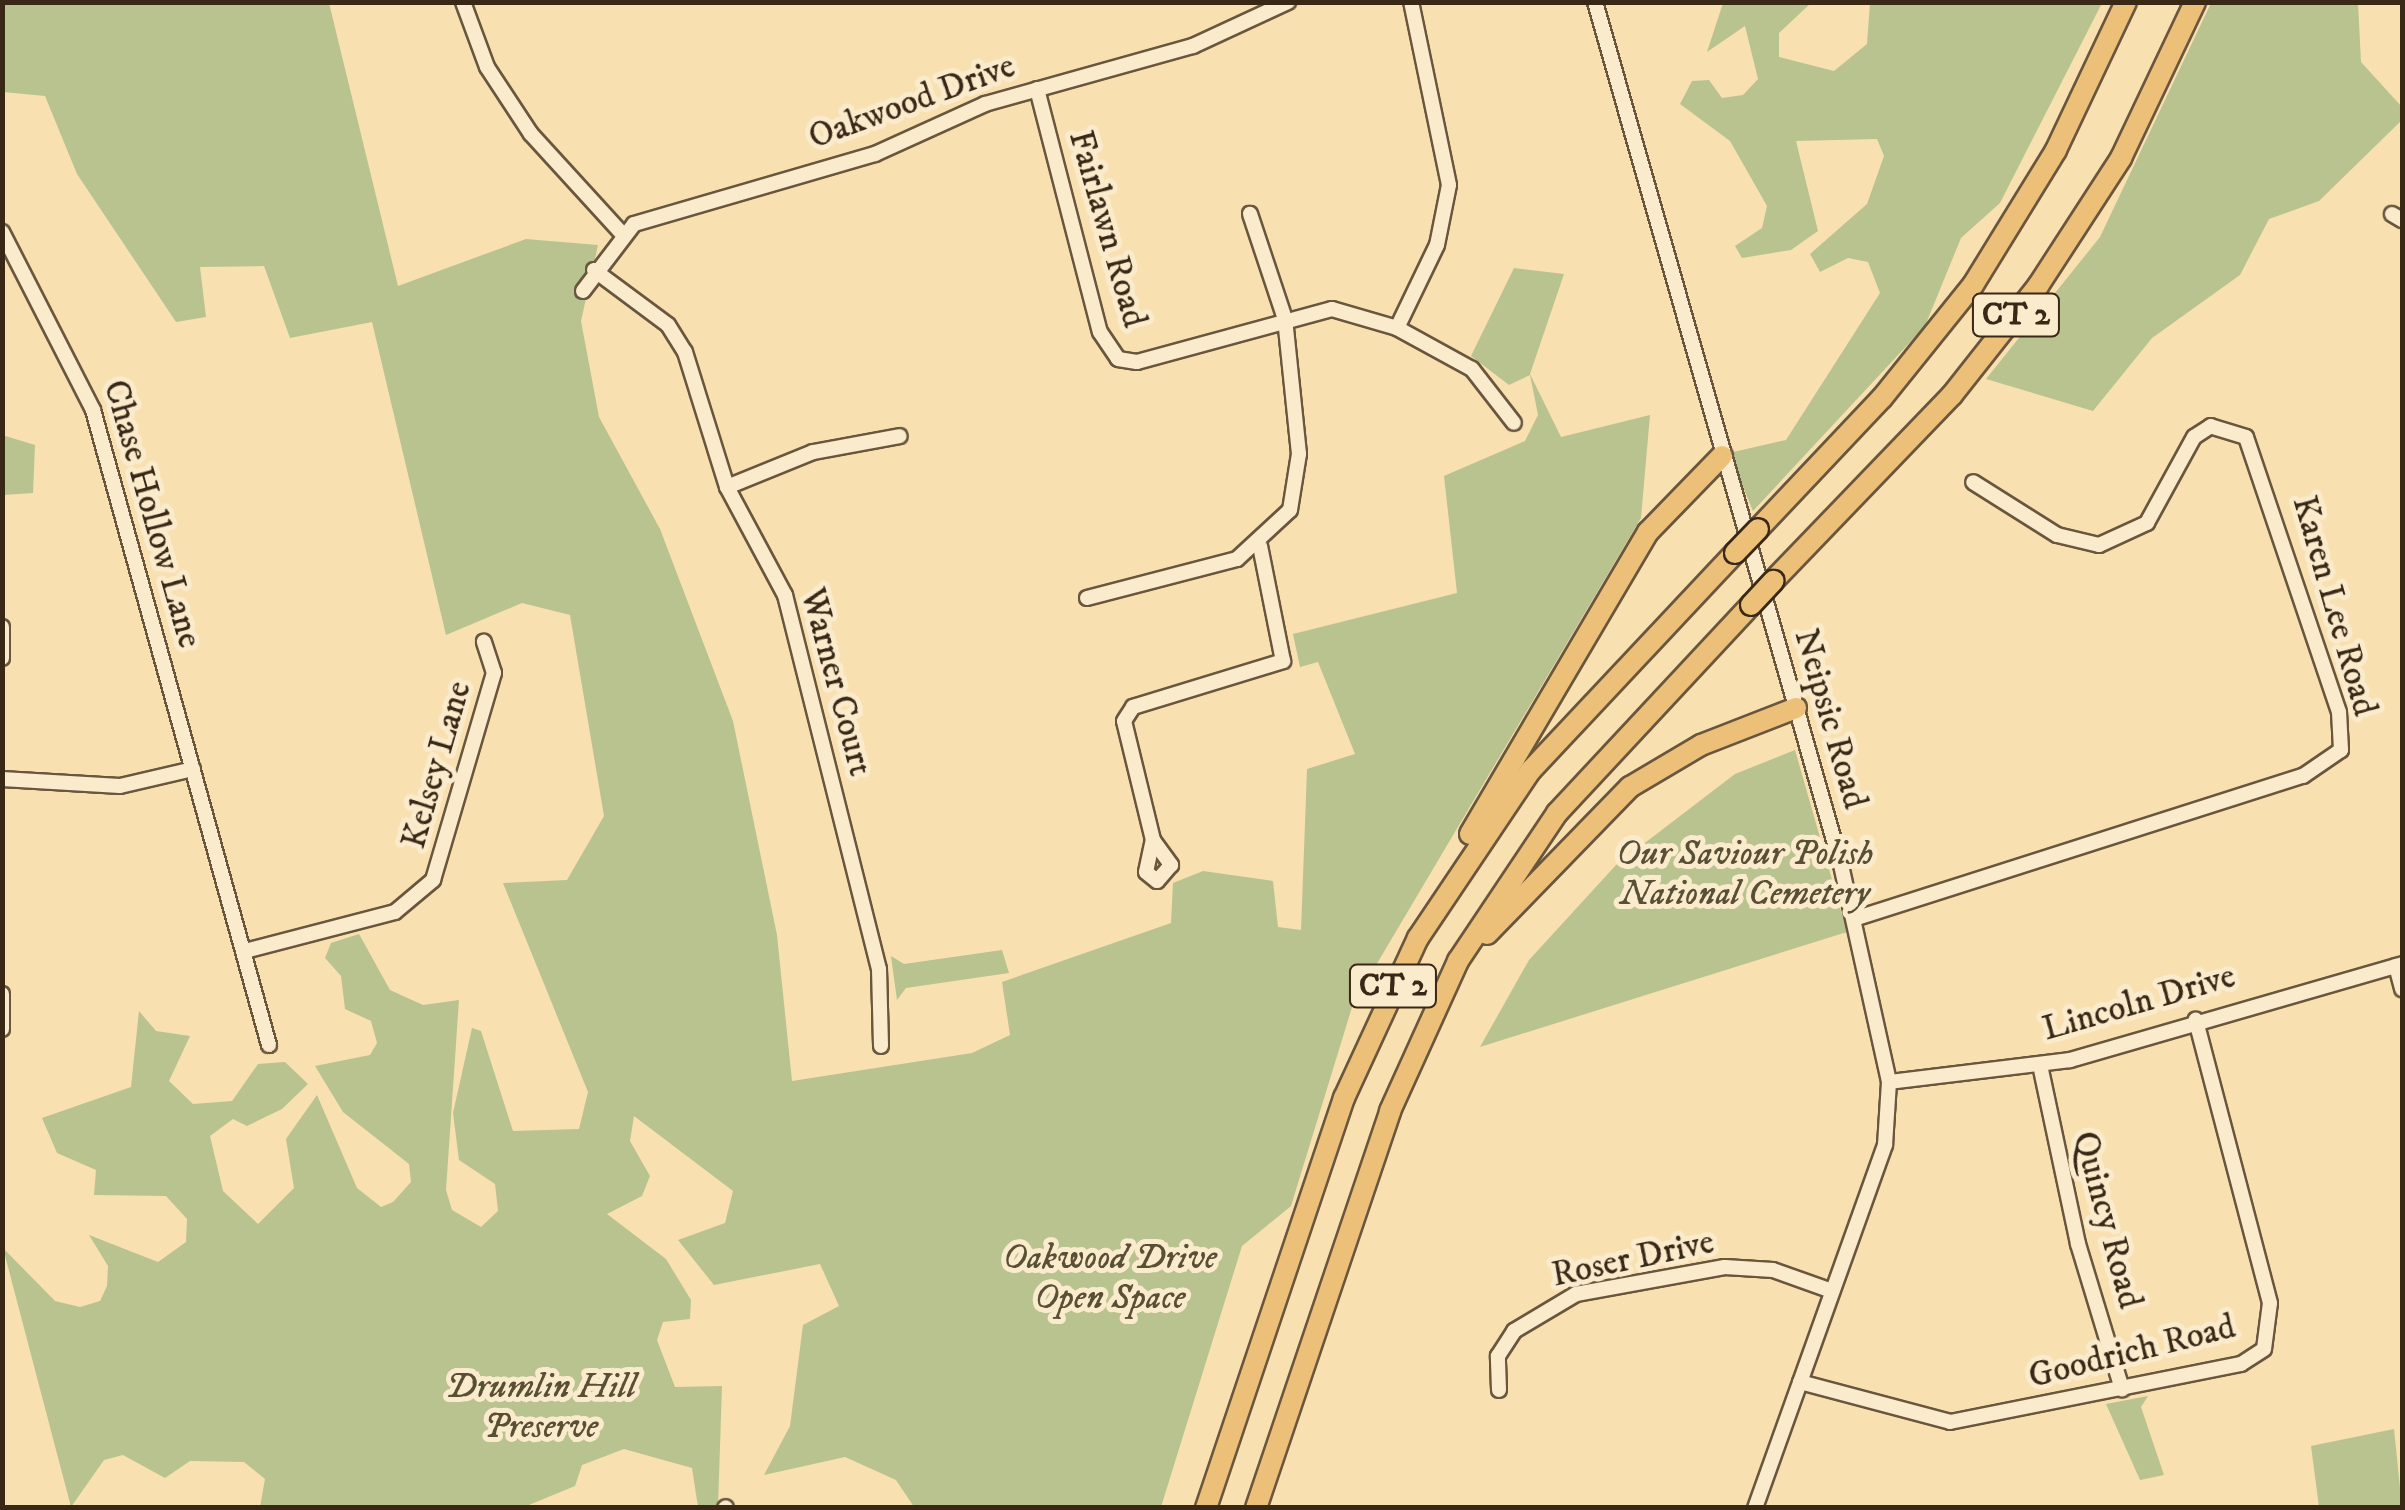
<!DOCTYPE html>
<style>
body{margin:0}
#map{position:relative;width:2405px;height:1510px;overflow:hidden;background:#f8e0b1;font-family:"IM FELL DW Pica",serif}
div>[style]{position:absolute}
.green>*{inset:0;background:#b9c38f}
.roads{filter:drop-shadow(2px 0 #69563d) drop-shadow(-2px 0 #69563d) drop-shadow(0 2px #69563d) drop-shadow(0 -2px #69563d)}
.minor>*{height:14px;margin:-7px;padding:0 7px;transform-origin:7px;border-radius:7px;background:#faebcc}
.highway>*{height:20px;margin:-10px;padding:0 10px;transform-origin:10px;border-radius:10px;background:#ecc078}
.bridges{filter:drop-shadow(2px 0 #392816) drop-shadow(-2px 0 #392816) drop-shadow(0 2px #392816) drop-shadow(0 -2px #392816)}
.highway-bridge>*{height:20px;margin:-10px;padding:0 10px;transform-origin:10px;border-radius:10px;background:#ecc078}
span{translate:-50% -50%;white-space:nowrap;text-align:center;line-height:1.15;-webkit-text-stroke:10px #faebcc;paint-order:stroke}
.shield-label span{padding:2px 8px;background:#faebcc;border:2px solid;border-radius:8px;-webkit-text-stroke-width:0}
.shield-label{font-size:32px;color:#392816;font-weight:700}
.street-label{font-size:35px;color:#392816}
.park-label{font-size:35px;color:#594f34;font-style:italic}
.frame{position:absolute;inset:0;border:5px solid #392816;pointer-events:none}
</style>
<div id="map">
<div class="green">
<i style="clip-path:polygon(2px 3px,329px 3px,398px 286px,526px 239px,598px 245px,581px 321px,599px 417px,660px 529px,733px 721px,777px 935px,792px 1081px,972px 1053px,1010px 1035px,1002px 982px,1171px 923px,1173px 883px,1203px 871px,1273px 881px,1278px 927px,1301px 930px,1307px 769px,1355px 754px,1318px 662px,1300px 667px,1293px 634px,1457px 593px,1444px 476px,1525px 441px,1538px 415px,1530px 375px,1509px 385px,1471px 356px,1514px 268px,1564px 274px,1530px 374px,1561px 437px,1650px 415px,1641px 518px,1353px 1004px,1291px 1206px,1242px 1246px,1161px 1507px,914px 1507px,896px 1480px,845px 1457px,764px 1475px,790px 1426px,803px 1325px,839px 1306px,820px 1264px,714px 1285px,678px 1240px,725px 1223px,733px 1191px,634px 1116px,630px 1141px,650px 1176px,642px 1196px,607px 1214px,666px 1259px,691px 1300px,690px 1319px,663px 1322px,657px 1340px,675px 1387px,722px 1386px,718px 1507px,698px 1507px,692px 1468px,624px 1449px,582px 1465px,575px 1486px,524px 1507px,260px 1507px,265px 1479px,244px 1462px,190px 1461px,165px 1478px,123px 1455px,104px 1460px,71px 1507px,3px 1248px,55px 1301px,80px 1307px,100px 1301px,107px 1286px,108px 1266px,89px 1235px,158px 1262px,186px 1242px,187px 1219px,166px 1196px,94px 1195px,96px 1170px,57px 1153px,42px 1118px,131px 1087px,139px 1011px,156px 1031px,190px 1036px,169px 1081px,193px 1104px,232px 1101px,258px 1064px,285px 1062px,308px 1084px,282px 1109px,247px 1126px,233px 1119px,210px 1136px,223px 1191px,258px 1224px,294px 1188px,286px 1139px,317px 1095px,357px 1188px,381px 1207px,393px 1202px,411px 1182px,409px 1164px,343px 1112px,315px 1066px,370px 1055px,377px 1043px,371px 1021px,345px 1009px,341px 976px,325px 958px,331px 943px,359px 934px,390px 990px,423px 1005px,459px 1000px,446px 1190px,452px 1210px,481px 1227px,498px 1211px,495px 1184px,459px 1160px,453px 1113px,472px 1028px,481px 1031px,513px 1131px,579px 1129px,588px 1092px,503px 883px,567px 880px,604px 816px,570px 615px,522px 603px,446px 635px,372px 322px,290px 338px,264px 266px,200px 267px,206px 317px,176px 322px,77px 174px,45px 96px,3px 92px)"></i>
<i style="clip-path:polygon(1723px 3px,1811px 3px,1779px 33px,1779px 57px,1834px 71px,1867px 44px,1870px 3px,2102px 3px,2000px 203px,1961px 238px,1925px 326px,1753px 511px,1729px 453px,1786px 440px,1880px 293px,1868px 262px,1848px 258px,1820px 272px,1810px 254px,1867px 204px,1884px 156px,1877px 139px,1796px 141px,1818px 231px,1791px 250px,1742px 258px,1735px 246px,1762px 228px,1767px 206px,1730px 141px,1680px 104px,1692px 81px,1709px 80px,1722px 98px,1743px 95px,1758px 79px,1745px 26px,1707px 52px)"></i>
<i style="clip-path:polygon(2211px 3px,2358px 3px,2361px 62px,2402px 107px,2402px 120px,2319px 201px,2269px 219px,2240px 275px,2152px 338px,2093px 411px,1986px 379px,2100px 237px)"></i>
<i style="clip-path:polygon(2px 435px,35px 445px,33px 493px,3px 495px)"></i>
<i style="clip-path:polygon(1795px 750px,1847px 932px,1480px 1047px,1529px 960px,1616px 865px,1735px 774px)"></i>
<i style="clip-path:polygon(1002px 950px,1009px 973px,906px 988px,897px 1000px,891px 956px,904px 964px)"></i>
<i style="clip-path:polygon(2148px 1396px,2141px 1407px,2164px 1475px,2140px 1480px,2106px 1404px)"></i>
<i style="clip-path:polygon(2394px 1429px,2402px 1507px,2319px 1507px,2311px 1446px)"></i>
</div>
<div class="roads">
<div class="minor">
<i style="left:463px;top:2px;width:69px;rotate:69.7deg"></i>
<i style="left:487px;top:67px;width:80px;rotate:56.7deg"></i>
<i style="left:531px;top:134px;width:138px;rotate:47.6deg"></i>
<i style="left:1595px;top:2px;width:897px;rotate:74.09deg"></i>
<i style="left:1841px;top:865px;width:222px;rotate:77.5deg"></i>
<i style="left:1889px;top:1082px;width:63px;rotate:93.6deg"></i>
<i style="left:1885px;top:1145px;width:386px;rotate:109.7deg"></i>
<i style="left:1037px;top:89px;width:251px;rotate:75.5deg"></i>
<i style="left:1100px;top:332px;width:32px;rotate:56deg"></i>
<i style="left:1118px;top:359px;width:19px;rotate:9deg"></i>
<i style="left:1137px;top:362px;width:202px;rotate:-15.2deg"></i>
<i style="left:1332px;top:309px;width:68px;rotate:16.3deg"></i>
<i style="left:1397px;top:328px;width:85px;rotate:28.7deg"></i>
<i style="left:1472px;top:369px;width:68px;rotate:52.1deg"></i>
<i style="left:2392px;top:214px;width:12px;rotate:31deg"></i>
<i style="left:2px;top:232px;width:200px;rotate:62.9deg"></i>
<i style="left:93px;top:410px;width:659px;rotate:74.51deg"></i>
<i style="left:594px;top:270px;width:92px;rotate:36.6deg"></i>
<i style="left:668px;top:325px;width:32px;rotate:58deg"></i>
<i style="left:685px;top:352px;width:141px;rotate:72.7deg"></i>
<i style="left:727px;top:487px;width:123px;rotate:61.8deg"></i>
<i style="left:785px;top:595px;width:386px;rotate:75.9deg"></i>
<i style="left:879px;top:969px;width:77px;rotate:88.5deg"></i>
<i style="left:583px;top:291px;width:84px;rotate:-52.7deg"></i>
<i style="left:634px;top:224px;width:251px;rotate:-16.2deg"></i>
<i style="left:875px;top:154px;width:121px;rotate:-24.4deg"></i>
<i style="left:985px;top:104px;width:216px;rotate:-15.6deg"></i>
<i style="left:1193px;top:46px;width:105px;rotate:-24.9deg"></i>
<i style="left:1397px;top:328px;width:92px;rotate:-64.3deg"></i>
<i style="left:1437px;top:245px;width:61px;rotate:-78.7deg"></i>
<i style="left:1449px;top:185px;width:187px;rotate:-101.7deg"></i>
<i style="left:727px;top:487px;width:93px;rotate:-22.1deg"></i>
<i style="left:813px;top:452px;width:88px;rotate:-10.4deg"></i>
<i style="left:1087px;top:598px;width:155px;rotate:-14.6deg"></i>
<i style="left:1237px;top:559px;width:72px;rotate:-42.8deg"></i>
<i style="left:1290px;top:510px;width:57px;rotate:-80.9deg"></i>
<i style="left:1299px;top:454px;width:136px;rotate:-95.9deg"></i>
<i style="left:1285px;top:319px;width:111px;rotate:-108.4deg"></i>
<i style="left:2px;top:627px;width:31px;rotate:90deg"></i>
<i style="left:2px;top:779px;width:118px;rotate:3.4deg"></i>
<i style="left:120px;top:786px;width:75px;rotate:-13.1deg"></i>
<i style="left:1153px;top:840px;width:31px;rotate:54deg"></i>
<i style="left:1171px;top:865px;width:21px;rotate:131deg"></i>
<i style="left:1157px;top:881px;width:14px;rotate:-141deg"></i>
<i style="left:1146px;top:872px;width:33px;rotate:-78deg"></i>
<i style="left:1153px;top:840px;width:122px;rotate:-103.7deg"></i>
<i style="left:1124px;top:721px;width:17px;rotate:-57deg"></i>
<i style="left:1133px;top:707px;width:157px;rotate:-17deg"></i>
<i style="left:1283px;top:661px;width:117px;rotate:-101.3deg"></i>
<i style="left:1854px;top:919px;width:471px;rotate:-17.7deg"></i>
<i style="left:2303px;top:776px;width:46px;rotate:-34.4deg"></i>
<i style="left:2341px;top:750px;width:38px;rotate:-93deg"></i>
<i style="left:2339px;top:712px;width:290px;rotate:-108.7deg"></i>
<i style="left:2246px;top:437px;width:37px;rotate:-163deg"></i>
<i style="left:2211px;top:426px;width:20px;rotate:147deg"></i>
<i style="left:2194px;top:437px;width:98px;rotate:118.7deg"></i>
<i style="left:2147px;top:523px;width:53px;rotate:155.4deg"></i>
<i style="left:2099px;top:545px;width:43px;rotate:-166.6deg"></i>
<i style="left:2057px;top:535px;width:99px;rotate:-147.8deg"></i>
<i style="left:245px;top:951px;width:155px;rotate:-14.6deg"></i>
<i style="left:395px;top:912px;width:50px;rotate:-40.1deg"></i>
<i style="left:433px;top:880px;width:216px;rotate:-73.6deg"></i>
<i style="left:494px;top:673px;width:33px;rotate:-108deg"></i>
<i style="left:2396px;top:966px;width:24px;rotate:75deg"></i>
<i style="left:2px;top:994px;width:35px;rotate:90deg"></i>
<i style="left:2040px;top:1065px;width:183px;rotate:78deg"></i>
<i style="left:2078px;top:1244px;width:152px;rotate:73.1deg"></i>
<i style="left:1889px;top:1082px;width:182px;rotate:-6.9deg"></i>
<i style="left:2070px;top:1060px;width:346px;rotate:-16.1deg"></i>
<i style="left:1800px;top:1382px;width:155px;rotate:14.9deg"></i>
<i style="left:1950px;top:1422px;width:297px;rotate:-11.3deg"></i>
<i style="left:2241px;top:1364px;width:27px;rotate:-33deg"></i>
<i style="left:2264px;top:1349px;width:46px;rotate:-82.6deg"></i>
<i style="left:2270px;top:1303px;width:293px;rotate:-104.7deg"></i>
<i style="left:1499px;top:1390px;width:34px;rotate:-92deg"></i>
<i style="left:1498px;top:1356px;width:30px;rotate:-57deg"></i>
<i style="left:1514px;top:1331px;width:72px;rotate:-30.8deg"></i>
<i style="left:1576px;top:1294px;width:151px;rotate:-10.3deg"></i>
<i style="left:1725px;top:1267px;width:48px;rotate:3.6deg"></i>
<i style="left:1773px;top:1270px;width:63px;rotate:19.6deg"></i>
<i style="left:725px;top:1508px;width:1px;rotate:-45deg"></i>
</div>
<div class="highway">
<i style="left:1758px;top:529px;width:180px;rotate:-46.6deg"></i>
<i style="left:1882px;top:398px;width:145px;rotate:-51.2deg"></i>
<i style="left:1973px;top:285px;width:158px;rotate:-58.4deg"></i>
<i style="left:2056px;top:150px;width:164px;rotate:-64.7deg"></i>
<i style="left:1773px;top:581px;width:258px;rotate:-46.1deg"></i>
<i style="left:1952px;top:395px;width:139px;rotate:-51.7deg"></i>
<i style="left:2038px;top:286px;width:153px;rotate:-57deg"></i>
<i style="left:2121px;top:158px;width:173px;rotate:-64.6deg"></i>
<i style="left:1470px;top:834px;width:351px;rotate:-59.5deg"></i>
<i style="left:1648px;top:532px;width:106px;rotate:-45.8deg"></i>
<i style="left:1487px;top:934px;width:205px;rotate:-45.8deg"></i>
<i style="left:1630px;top:787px;width:82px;rotate:-30.6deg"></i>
<i style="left:1701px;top:745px;width:102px;rotate:-21.3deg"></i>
<i style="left:1206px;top:1508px;width:433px;rotate:-71.4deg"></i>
<i style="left:1344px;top:1098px;width:176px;rotate:-65.2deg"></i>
<i style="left:1418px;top:938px;width:202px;rotate:-56.1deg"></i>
<i style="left:1531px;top:770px;width:298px;rotate:-46.8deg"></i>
<i style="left:1256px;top:1508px;width:419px;rotate:-71.3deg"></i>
<i style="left:1390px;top:1111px;width:165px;rotate:-65.6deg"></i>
<i style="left:1458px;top:961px;width:178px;rotate:-56.2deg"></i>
<i style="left:1557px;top:813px;width:284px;rotate:-47deg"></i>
</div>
</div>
<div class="bridges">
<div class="highway-bridge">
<i style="left:1735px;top:553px;width:33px;rotate:-46deg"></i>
<i style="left:1751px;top:605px;width:33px;rotate:-47deg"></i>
</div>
</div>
<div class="shield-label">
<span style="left:2016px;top:315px">CT 2</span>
<span style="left:1393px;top:986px">CT 2</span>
</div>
<div class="street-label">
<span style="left:912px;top:102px;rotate:-20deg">Oakwood Drive</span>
<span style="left:1107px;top:229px;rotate:74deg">Fairlawn Road</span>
<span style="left:152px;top:514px;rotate:74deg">Chase Hollow Lane</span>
<span style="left:2334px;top:606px;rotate:74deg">Karen Lee Road</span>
<span style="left:836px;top:682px;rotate:75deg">Warner Court</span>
<span style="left:1830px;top:719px;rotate:74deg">Neipsic Road</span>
<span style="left:437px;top:765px;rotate:-74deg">Kelsey Lane</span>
<span style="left:2139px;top:1003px;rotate:-16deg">Lincoln Drive</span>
<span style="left:2107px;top:1220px;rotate:75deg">Quincy Road</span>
<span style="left:1633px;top:1259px;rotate:-12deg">Roser Drive</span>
<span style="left:2132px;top:1352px;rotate:-14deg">Goodrich Road</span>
</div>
<div class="park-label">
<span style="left:1745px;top:874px">Our Saviour Polish<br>National Cemetery</span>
<span style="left:1110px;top:1278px">Oakwood Drive<br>Open Space</span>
<span style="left:541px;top:1407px">Drumlin Hill<br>Preserve</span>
</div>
<div class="frame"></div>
</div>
